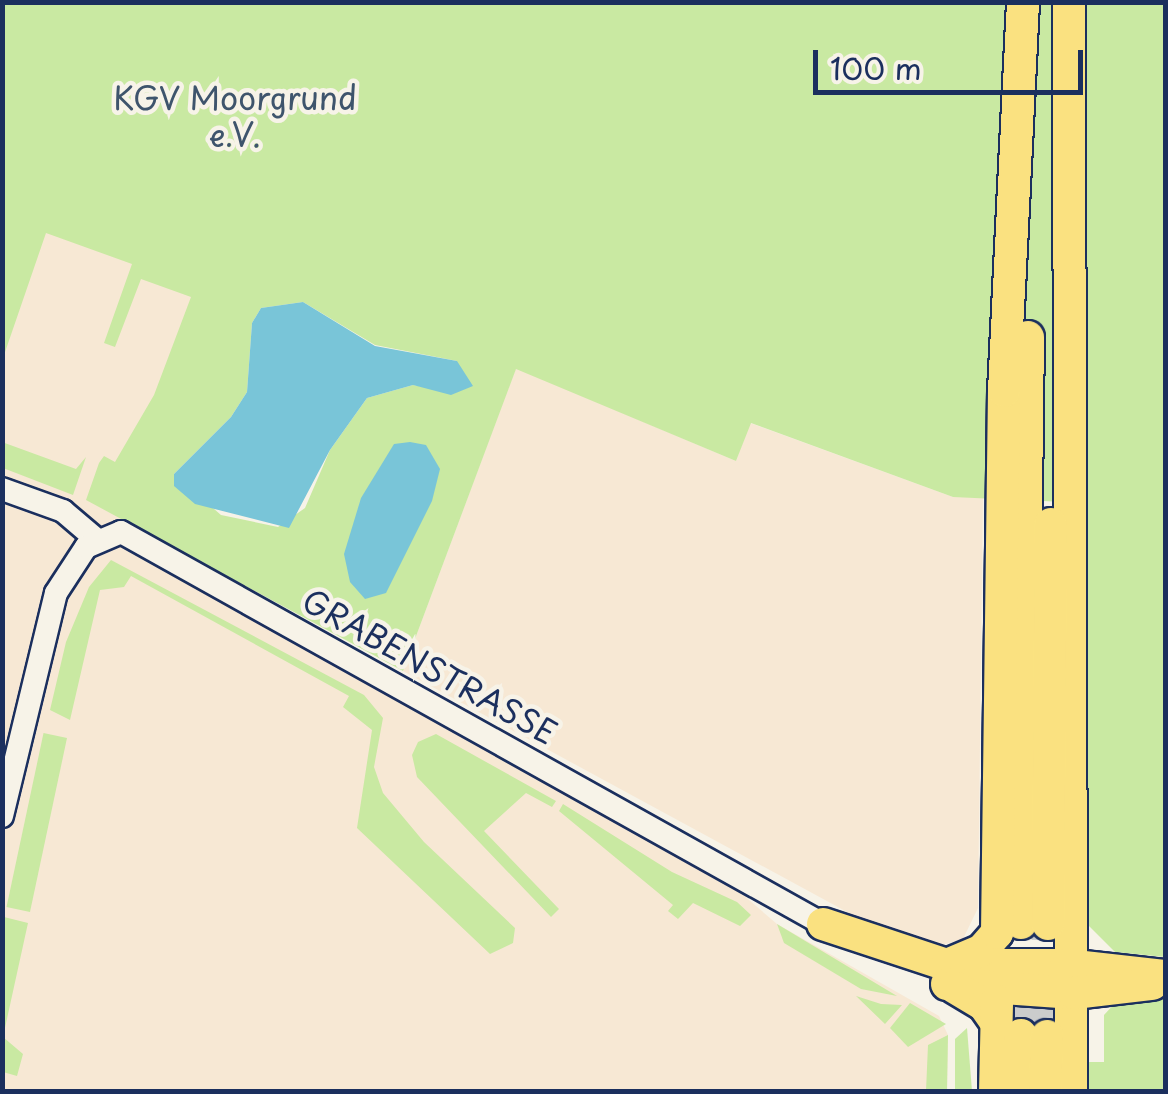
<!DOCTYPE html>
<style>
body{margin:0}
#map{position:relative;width:1168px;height:1094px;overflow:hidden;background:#f7f3e8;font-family:"Playpen Sans",sans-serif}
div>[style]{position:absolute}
.built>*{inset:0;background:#f7e8d4}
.green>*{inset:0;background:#c9e9a2;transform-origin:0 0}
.water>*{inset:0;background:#79c5d8}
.highway-tunnel>*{height:32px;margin-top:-16px;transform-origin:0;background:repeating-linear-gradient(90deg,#cbcccc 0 32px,transparent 0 48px)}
.roads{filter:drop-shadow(2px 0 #1b2f5e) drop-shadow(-2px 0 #1b2f5e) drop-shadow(0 2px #1b2f5e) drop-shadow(0 -2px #1b2f5e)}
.minor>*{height:22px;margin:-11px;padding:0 11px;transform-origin:11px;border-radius:11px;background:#f7f3e8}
.highway>*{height:32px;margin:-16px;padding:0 16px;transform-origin:16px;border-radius:16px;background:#fae180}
span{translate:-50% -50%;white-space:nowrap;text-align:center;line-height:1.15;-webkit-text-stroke:9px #f7f3e8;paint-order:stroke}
.park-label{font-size:32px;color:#3e546c}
.street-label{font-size:32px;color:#1b2f5e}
.frame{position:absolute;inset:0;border:5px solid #1b2f5e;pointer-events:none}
.scale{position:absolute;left:813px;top:50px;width:270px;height:45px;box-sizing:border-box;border:5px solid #1b2f5e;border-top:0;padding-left:12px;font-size:30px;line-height:35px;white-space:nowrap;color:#1b2f5e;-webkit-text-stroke:8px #f7f3e8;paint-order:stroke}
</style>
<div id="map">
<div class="built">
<i style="clip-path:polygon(2px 163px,245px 240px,120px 543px,742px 894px,777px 924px,939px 1016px,948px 1035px,947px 1091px,3px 1091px)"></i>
<i style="clip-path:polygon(516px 368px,736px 461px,750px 423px,953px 497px,983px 496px,978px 908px,963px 939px,929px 949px,871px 925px,403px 671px)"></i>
</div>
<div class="green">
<i style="clip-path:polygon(evenodd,2px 3px,1165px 3px,1165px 957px,1115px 952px,1088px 925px,1086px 503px,953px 497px,751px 423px,736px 461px,516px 369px,403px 671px,86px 500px,99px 463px,104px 456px,115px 462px,154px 395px,191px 297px,141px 279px,115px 347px,104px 343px,132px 264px,46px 233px,3px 358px,2px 3px,303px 302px,375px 345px,457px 361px,431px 388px,413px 385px,367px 398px,330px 450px,305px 508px,278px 527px,221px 515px,174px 474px,231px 417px,247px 392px,252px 323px,261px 308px,303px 302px)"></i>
<i style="clip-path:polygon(2px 442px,76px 469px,86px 457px,73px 495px,3px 468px)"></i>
<i style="clip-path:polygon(111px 560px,364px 695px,383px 718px,374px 767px,383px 793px,424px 842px,515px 928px,513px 943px,490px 954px,357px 828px,372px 730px,343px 707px,349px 696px,131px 576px,124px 587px,100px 590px,70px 720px,50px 710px,66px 642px,89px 587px)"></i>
<i style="clip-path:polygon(436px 734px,556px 801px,552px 807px,526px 793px,484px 831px,559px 909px,551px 917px,417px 777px,412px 755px,418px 742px)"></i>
<i style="left:67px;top:738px;width:178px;height:24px;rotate:102deg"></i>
<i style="clip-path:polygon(563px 804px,672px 872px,737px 902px,751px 915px,740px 926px,693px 903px,678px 919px,668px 911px,673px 905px,559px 811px)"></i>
<i style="clip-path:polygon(4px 917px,28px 923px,3px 1037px,23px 1054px,17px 1076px,3px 1072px)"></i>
<i style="clip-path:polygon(777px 924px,897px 996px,861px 989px,784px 943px)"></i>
<i style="clip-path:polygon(856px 996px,881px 1004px,902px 1005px,885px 1024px)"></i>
<i style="clip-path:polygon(1165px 998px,1165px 1091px,1085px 1092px,1086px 1062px,1104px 1062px,1104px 1015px,1117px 1001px)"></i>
<i style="clip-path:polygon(910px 1003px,946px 1024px,908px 1047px,890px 1028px)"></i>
<i style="clip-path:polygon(967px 1028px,972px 1091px,955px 1091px,955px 1039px)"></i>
<i style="clip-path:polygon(948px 1035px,947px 1091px,926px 1091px,928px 1045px)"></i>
</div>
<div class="water">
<i style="clip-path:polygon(303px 302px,375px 346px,457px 361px,473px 386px,451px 395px,413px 385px,367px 398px,330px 450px,289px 528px,195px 504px,174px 486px,174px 474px,231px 417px,247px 392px,252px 323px,261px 308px)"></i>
<i style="clip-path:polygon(410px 442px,426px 445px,440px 469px,432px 501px,386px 593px,365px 599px,350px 582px,344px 554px,361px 498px,394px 444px)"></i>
</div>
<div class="highway-tunnel">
<i style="left:1021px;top:1035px;width:112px;rotate:-90deg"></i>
<i style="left:1047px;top:1036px;width:112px;rotate:-89.5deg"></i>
</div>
<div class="roads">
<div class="minor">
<i style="left:2px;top:489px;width:65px;rotate:19.8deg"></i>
<i style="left:63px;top:511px;width:45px;rotate:40.5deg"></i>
<i style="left:2px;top:816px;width:229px;rotate:-76.4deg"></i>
<i style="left:56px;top:593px;width:55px;rotate:-56.9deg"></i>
<i style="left:86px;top:547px;width:38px;rotate:-23deg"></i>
<i style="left:121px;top:532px;width:804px;rotate:29.18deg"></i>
</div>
<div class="highway">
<i style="left:1069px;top:2px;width:1090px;rotate:89.89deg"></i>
<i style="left:1021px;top:923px;width:586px;rotate:-89.32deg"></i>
<i style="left:823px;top:924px;width:131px;rotate:18.3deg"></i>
<i style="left:947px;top:965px;width:119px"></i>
<i style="left:1066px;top:965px;width:101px;rotate:6.3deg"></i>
<i style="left:1048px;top:924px;width:400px;rotate:-89.6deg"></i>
<i style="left:947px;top:965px;width:38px;rotate:-23deg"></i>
<i style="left:982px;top:950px;width:23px;rotate:-49deg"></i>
<i style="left:997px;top:933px;width:542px;rotate:-89.26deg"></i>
<i style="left:1004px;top:391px;width:389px;rotate:-87.2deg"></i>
<i style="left:947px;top:984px;width:127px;rotate:4.1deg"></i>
<i style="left:1074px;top:993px;width:79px;rotate:-6.6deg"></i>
<i style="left:954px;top:987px;width:35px;rotate:31deg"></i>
<i style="left:984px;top:1005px;width:21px;rotate:55deg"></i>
<i style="left:995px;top:1092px;width:91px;rotate:-88.7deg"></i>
<i style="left:1020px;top:1092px;width:57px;rotate:-89deg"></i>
<i style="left:1045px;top:1092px;width:56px;rotate:-88deg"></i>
</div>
</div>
<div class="park-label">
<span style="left:235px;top:116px">KGV Moorgrund<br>e.V.</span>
</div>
<div class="street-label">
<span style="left:430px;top:666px;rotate:29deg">GRABENSTRASSE</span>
</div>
<div class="frame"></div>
<div class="scale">100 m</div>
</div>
